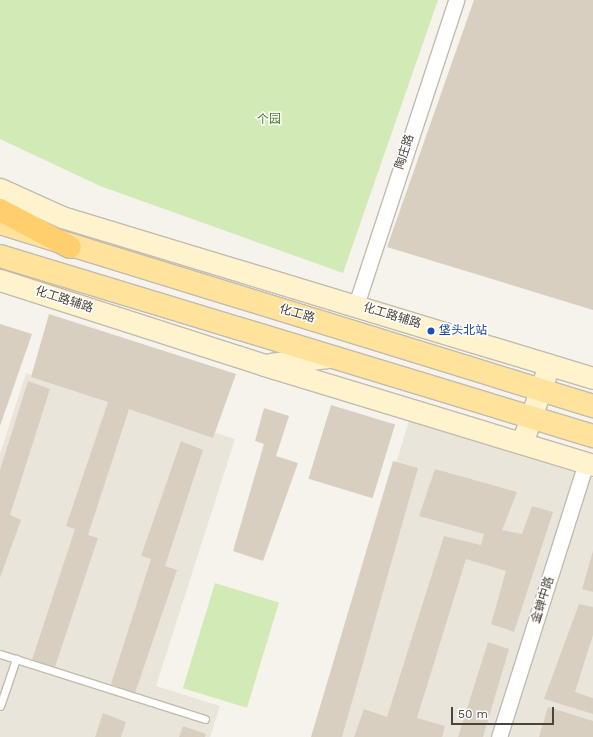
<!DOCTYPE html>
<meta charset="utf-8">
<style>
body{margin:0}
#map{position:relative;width:593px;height:737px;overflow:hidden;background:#f6f3ec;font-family:"Work Sans","Noto Sans SC",sans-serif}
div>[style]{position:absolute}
.residential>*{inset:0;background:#eae5da}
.green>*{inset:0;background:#d2eab5;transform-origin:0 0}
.building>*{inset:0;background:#d8cfc1;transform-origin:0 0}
.roads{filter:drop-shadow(1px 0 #c2bbae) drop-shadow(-1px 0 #c2bbae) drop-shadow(0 1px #c2bbae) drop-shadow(0 -1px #c2bbae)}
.lane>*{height:7px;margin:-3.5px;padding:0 3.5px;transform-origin:3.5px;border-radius:3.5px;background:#fff}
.street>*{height:15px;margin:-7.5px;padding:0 7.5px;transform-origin:7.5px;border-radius:7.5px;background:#fff}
.secondary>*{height:21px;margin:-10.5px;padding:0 10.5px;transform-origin:10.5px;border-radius:10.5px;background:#fff3cd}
.primary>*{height:22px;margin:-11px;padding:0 11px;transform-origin:11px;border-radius:11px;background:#ffe39c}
.highway>*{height:22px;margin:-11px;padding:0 11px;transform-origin:11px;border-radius:11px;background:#ffcf6e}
.dots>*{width:11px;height:11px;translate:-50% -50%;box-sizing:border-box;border:2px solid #fff;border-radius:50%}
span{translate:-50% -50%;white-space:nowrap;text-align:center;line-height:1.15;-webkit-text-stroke:3px #fff;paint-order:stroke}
.park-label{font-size:12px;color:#4a7f2a}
.street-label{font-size:12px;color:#4b4439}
.transit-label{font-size:12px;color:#164399}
.left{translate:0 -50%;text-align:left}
.scale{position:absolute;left:451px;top:707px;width:103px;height:18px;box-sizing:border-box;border:2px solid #4b4439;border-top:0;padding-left:5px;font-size:12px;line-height:14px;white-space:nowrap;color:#4b4439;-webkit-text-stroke:3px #fff;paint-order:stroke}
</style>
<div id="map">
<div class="residential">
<i style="clip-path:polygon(26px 373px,235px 439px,156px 686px,220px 706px,210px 737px,0 737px,0 454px)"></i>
<i style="clip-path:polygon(409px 421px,593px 478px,593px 737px,311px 737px)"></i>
</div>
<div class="green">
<i style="clip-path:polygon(0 0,438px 0,343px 273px,100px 186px,0 139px)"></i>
<i style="left:215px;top:583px;width:67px;height:110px;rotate:17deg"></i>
</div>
<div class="building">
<i style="clip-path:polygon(474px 0,593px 0,593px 310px,387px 247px)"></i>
<i style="clip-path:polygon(49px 314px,236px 374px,213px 438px,129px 409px,88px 535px,98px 538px,55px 667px,32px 660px,75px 529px,66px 526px,108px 402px,31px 377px)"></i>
<i style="clip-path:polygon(0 324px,32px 334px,0 426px)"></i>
<i style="clip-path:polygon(28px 381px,50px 389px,10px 515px,21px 520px,0 578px,0 470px)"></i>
<i style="left:331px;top:405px;width:67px;height:77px;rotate:17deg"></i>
<i style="clip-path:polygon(264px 408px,289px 416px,276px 456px,298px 463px,263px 561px,233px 551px,264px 444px,255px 441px)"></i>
<i style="clip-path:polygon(181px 441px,203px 450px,165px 566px,177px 570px,135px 693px,111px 684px,151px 559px,141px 556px)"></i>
<i style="clip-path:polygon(393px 461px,418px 468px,342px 737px,311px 737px)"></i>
<i style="clip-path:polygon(435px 469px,517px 492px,502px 530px,522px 534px,532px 506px,553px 512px,514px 632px,491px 624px,506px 571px,466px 559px,417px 718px,445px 726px,442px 737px,354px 737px,364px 709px,387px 717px,444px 536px,481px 545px,484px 534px,419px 516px)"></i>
<i style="clip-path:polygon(593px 551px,593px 592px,582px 589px)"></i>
<i style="clip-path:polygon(579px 604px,593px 607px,593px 635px,575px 692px,593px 698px,593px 714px,544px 699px)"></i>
<i style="clip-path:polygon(488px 642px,509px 649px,483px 737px,458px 737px)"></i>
<i style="clip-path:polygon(548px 707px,593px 721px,593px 737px,539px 737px)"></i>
<i style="clip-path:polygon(103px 713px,126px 722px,121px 737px,95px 737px)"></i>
<i style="clip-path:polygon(183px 726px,206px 734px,205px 737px,179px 737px)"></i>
</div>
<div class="roads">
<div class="lane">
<i style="left:0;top:654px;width:215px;rotate:17.6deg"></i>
<i style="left:0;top:706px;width:50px;rotate:-71.2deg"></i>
</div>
<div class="street">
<i style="left:356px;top:305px;width:321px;rotate:-71.8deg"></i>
<i style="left:499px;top:737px;width:287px;rotate:-72.4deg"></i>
</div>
<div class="secondary">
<i style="left:0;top:189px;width:68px;rotate:24.3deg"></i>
<i style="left:62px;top:217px;width:555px;rotate:16.87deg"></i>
<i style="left:0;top:280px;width:277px;rotate:17.8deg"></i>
<i style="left:264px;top:365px;width:344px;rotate:16.9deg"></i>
<i style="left:270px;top:364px;width:58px;rotate:-6.9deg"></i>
<i style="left:522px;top:443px;width:83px;rotate:-70.9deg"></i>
</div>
<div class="primary">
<i style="left:0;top:223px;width:621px;rotate:17.15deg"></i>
<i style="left:0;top:256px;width:620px;rotate:16.89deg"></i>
</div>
<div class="highway">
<i style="left:0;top:210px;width:79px;rotate:27.9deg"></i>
</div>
</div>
<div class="dots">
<i style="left:431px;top:331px;background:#1a4fb4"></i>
</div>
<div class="park-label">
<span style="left:269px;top:120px">个园</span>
</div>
<div class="street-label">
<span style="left:405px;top:152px;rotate:-72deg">陶庄路</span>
<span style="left:64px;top:300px;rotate:18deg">化工路辅路</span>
<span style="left:297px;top:314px;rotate:16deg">化工路</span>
<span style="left:392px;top:316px;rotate:17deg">化工路辅路</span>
<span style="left:543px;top:600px;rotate:-72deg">金蝉中路</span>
</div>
<div class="transit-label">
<span class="left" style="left:439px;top:331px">垡头北站</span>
</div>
<div class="scale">50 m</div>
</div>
